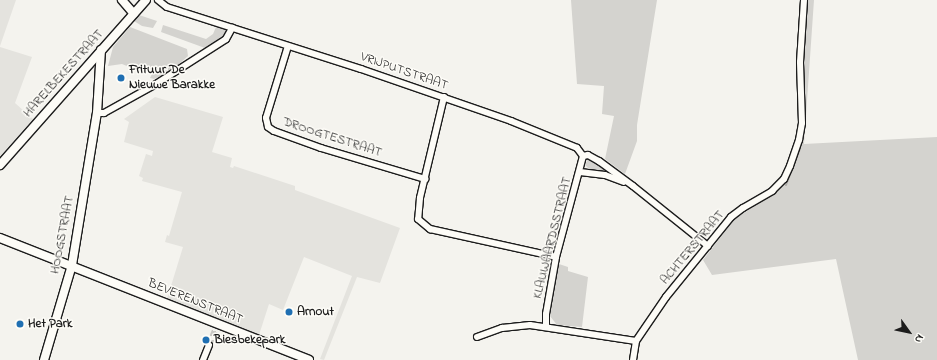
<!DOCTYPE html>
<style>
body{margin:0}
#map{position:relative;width:937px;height:360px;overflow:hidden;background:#f4f3ee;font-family:"Indie Flower",sans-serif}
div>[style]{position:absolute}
.built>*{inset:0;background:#e4e3de}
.green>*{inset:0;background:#d4d3cf}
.stream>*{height:2px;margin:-1px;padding:0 1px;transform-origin:1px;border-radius:1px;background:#abaaa6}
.street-tunnel>*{height:6px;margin-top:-3px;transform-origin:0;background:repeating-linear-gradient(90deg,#c9c8c4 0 6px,transparent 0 9px)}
.roads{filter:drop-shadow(1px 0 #1c1c1c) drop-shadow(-1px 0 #1c1c1c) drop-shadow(0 1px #1c1c1c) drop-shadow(0 -1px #1c1c1c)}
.street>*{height:6px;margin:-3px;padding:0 3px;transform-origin:3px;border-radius:3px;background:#fdfcf7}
.secondary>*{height:8px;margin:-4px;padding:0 4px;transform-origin:4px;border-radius:4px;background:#fdfcf7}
.dots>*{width:11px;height:11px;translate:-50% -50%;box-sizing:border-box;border:2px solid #fdfcf7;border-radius:50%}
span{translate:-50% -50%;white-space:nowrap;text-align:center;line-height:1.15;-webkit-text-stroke:3px #fdfcf7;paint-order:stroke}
.poi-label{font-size:13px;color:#1c1c1c;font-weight:700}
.left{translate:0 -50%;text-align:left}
.street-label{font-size:13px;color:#1c1c1c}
.north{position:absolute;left:889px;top:312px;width:40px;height:40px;-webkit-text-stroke:3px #fdfcf7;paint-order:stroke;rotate:123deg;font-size:11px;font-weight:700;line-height:16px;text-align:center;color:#1c1c1c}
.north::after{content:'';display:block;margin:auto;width:14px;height:18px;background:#1c1c1c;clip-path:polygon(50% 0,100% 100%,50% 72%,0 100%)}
</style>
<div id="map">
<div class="built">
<i style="clip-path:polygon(0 0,16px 0,0 46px)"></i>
<i style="clip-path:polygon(0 47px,32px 57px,15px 103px,33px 119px,0 156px)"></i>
<i style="clip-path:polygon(155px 97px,223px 117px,212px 152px,232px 158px,230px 167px,233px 168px,234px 166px,295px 186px,295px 190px,400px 228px,380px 283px,357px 277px,324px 360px,320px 359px,352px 276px,304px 257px,283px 310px,269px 304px,259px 335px,167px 299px,183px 247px,165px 242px,167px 235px,169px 236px,182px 192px,142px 181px,143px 178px,139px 176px,146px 154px,152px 156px,153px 151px,124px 142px,129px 122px,124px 119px)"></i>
</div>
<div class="green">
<i style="clip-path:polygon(571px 0,657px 0,637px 125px,637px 141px,625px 174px,605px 159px,614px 116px,602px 114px,604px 86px,577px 84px)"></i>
<i style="clip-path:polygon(805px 0,814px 0,804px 144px,937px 137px,937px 360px,858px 360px,836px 259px,712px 275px,703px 260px,734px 220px,780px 188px,788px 178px,801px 145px)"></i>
<i style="clip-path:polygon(139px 15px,157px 21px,153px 28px,142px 26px,134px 21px)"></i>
<i style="clip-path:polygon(163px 25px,206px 39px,213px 34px,216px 27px,226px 30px,226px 34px,225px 37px,205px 48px,161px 32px)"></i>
<i style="clip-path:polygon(130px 27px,187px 49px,188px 56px,171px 71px,154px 79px,150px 78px,153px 72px,147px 68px,144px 73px,122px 64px,108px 66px,113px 47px)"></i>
<i style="clip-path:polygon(588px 159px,591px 159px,609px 172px,606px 174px,589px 169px,585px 165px)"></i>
<i style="clip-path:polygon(559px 264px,568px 267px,568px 271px,588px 277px,582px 327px,557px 325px,550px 316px)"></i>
</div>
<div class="stream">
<i style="left:786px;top:185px;width:39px;rotate:-69deg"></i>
</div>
<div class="street-tunnel">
<i style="left:209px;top:345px;width:16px;rotate:-68deg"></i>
</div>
<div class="roads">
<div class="street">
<i style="left:158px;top:0;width:11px;rotate:38deg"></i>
<i style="left:167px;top:7px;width:204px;rotate:17.7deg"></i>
<i style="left:361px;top:69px;width:159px;rotate:19.1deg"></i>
<i style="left:511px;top:121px;width:71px;rotate:22.2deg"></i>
<i style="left:577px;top:148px;width:10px;rotate:53deg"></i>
<i style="left:288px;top:46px;width:75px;rotate:107deg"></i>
<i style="left:266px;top:118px;width:9px;rotate:77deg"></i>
<i style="left:268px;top:127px;width:7px;rotate:34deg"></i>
<i style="left:274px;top:131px;width:50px;rotate:19.9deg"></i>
<i style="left:321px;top:148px;width:109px;rotate:16.6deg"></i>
<i style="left:444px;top:97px;width:104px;rotate:103.4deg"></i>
<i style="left:420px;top:198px;width:21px;rotate:95deg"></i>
<i style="left:418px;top:219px;width:16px;rotate:40deg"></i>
<i style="left:430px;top:229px;width:129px;rotate:12.5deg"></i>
<i style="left:97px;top:113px;width:7px"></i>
<i style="left:104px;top:113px;width:60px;rotate:-29.1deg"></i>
<i style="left:156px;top:84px;width:83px;rotate:-32.7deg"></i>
<i style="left:226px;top:39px;width:13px;rotate:-61deg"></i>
<i style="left:583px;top:156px;width:5px;rotate:-11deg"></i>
<i style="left:588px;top:155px;width:13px;rotate:29deg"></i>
<i style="left:599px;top:161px;width:42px;rotate:36.3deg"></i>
<i style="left:633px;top:186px;width:96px;rotate:38.7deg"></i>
<i style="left:580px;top:172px;width:25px;rotate:7deg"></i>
<i style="left:605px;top:175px;width:20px;rotate:20deg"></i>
<i style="left:546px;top:326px;width:12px;rotate:-90deg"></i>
<i style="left:546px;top:314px;width:58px;rotate:-80deg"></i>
<i style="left:556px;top:257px;width:105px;rotate:-75deg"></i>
<i style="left:477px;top:337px;width:27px;rotate:-20deg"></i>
<i style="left:502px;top:328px;width:28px;rotate:-6deg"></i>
<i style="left:530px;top:325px;width:107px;rotate:8.6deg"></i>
<i style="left:203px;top:360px;width:16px;rotate:-68deg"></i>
<i style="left:633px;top:360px;width:19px;rotate:-81deg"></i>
<i style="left:636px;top:341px;width:53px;rotate:-55.7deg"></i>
<i style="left:666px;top:297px;width:103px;rotate:-50.9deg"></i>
<i style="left:731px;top:217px;width:15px;rotate:-37deg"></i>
<i style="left:743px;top:208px;width:34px;rotate:-30deg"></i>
<i style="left:772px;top:191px;width:17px;rotate:-45deg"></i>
<i style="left:784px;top:179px;width:14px;rotate:-65deg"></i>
<i style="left:790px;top:166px;width:28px;rotate:-71deg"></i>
<i style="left:799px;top:140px;width:17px;rotate:-80deg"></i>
<i style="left:802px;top:123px;width:61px;rotate:-91.9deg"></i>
<i style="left:800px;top:62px;width:62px;rotate:-86.3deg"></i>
</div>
<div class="secondary">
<i style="left:122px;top:0;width:18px;rotate:49deg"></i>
<i style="left:0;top:165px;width:220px;rotate:-48.5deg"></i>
<i style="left:0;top:238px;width:332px;rotate:21.5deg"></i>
<i style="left:44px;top:360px;width:99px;rotate:-73.6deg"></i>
<i style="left:72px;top:265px;width:154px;rotate:-80.7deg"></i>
<i style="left:97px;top:113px;width:63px;rotate:-86.4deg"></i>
</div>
</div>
<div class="dots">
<i style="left:121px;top:78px;background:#1f6fb2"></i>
<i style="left:289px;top:312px;background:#1f6fb2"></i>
<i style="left:20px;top:324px;background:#1f6fb2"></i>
<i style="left:206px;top:340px;background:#1f6fb2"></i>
</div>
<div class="poi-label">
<span class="left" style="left:129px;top:78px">Frituur De<br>Nieuwe Barakke</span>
<span class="left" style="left:297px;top:312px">Arnout</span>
<span class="left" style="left:28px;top:324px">Het Park</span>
<span class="left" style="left:214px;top:340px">Biesbekepark</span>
</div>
<div class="street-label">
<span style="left:404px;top:72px;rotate:19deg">VRIJPUTSTRAAT</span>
<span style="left:64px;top:74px;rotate:-48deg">HARELBEKESTRAAT</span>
<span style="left:332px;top:138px;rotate:18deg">DROOGTESTRAAT</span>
<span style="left:63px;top:235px;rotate:-79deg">HOOGSTRAAT</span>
<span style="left:553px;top:238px;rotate:-76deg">KLAUWAARDSSTRAAT</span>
<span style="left:693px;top:248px;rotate:-50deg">ACHTERSTRAAT</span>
<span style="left:195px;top:302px;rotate:22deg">BEVERENSTRAAT</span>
</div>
<div class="north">N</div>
</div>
